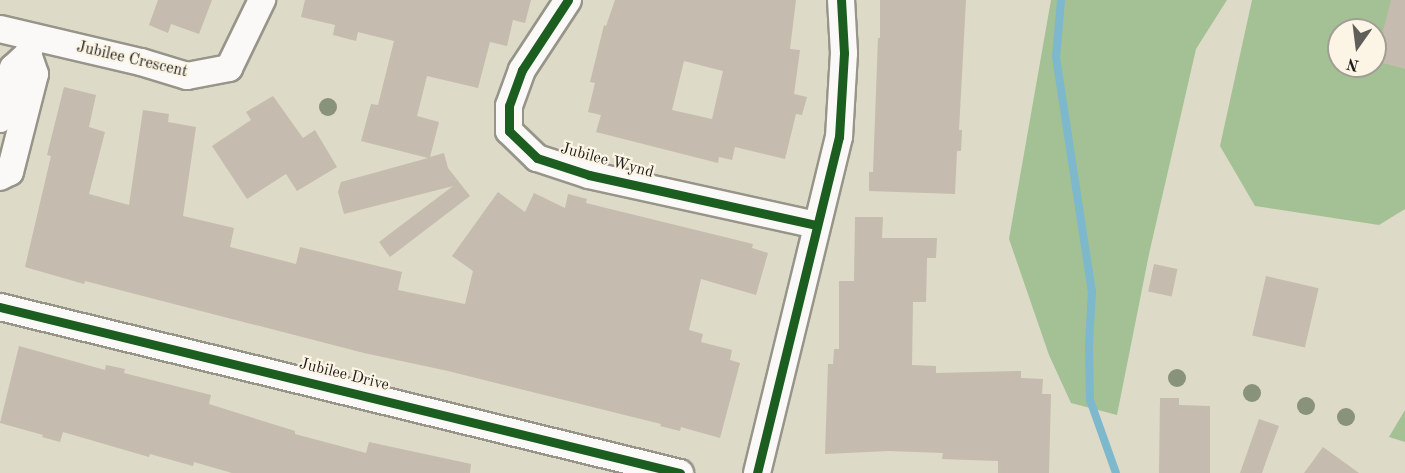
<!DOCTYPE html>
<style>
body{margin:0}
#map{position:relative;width:1405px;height:473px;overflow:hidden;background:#dddac7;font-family:"Old Standard TT",serif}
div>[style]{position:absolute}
.forest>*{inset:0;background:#a3c194}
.stream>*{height:8px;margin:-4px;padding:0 4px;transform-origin:4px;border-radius:4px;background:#7db8cd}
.building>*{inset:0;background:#c5bbae;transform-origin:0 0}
.roads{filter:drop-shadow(2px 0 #97958a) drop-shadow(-2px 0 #97958a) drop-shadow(0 2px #97958a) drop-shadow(0 -2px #97958a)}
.street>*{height:26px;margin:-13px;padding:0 13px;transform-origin:13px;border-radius:13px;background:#faf9f7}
.cycleway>*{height:9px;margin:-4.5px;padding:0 4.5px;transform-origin:4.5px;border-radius:4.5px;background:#1b5e20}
.trees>*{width:18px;height:18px;margin:-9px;border-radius:50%;background:#89927b}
span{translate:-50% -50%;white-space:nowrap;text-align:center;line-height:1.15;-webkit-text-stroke:4.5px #fcf5e5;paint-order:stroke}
.street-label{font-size:16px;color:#1c1c1c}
.north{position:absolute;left:1327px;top:18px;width:60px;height:60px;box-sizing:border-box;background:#fcf5e5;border:2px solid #a29e95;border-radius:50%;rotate:194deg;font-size:16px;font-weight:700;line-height:24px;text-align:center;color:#1c1c1c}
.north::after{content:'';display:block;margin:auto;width:21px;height:27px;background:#605e58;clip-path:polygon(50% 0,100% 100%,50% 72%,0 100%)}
</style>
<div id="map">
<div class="forest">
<i style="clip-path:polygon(1051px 0,1227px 0,1196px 49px,1149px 254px,1117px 415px,1071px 403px,1049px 355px,1009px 239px)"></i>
<i style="clip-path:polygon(evenodd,1252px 0,1405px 0,1405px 209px,1379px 225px,1255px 206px,1220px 146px,1252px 0,1339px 30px,1375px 30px,1375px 66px,1339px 66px,1339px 30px)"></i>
<i style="clip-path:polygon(1405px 410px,1405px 442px,1389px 437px)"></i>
</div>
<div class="stream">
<i style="left:1061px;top:0;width:57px;rotate:95deg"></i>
<i style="left:1056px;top:57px;width:237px;rotate:81.3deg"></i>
<i style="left:1092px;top:291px;width:54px;rotate:93.2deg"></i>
<i style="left:1089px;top:345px;width:55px;rotate:89deg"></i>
<i style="left:1090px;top:400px;width:77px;rotate:70.4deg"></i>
</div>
<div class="building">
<i style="clip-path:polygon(158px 0,212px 0,199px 34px,171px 24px,168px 33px,149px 25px)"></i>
<i style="clip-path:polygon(305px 0,531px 0,525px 23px,513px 20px,507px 46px,490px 42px,478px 88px,427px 76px,417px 116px,439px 122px,430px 157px,444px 153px,448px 168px,470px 196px,390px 257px,379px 242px,453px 186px,344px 214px,338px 192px,341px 182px,428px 158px,361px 141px,371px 104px,378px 105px,394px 41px,358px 32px,356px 41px,333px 35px,335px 25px,301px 17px)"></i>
<i style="clip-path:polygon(evenodd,615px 0,796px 0,790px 49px,800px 50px,794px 94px,807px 97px,802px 115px,796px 114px,785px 159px,735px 147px,732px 160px,719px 157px,718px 163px,596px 132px,601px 115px,588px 112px,595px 83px,590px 82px,604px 25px,606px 26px,615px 0,684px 61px,723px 71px,712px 119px,672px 110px,684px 61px)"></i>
<i style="clip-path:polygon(880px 0,966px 0,959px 130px,962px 130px,961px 151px,957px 151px,955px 194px,869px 191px,869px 172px,873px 172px,878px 38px,880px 38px)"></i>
<i style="clip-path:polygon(1391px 0,1405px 0,1405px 69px,1375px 61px)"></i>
<i style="clip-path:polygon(64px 87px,96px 95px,89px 127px,105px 132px,89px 194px,129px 205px,143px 110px,169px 114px,168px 122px,196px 127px,183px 216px,234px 228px,230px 247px,296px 264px,300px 247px,402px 272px,398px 290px,465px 304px,473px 271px,452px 256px,498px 192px,525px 212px,534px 193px,565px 208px,568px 194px,587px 199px,586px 203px,753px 244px,752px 248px,768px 253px,756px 295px,701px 279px,689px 330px,703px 334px,701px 342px,732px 350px,730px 360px,740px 363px,720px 438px,681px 427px,680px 431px,660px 426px,661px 424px,448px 371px,364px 353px,85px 281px,84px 284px,25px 267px,51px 156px,47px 155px)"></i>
<i style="clip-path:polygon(273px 96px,303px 138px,315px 130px,337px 167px,297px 191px,286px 174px,247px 199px,212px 146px,251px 120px,246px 112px)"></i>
<i style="clip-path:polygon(855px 217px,883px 217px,882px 238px,937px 238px,936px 258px,927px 258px,926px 302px,913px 302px,912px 365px,936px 366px,936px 373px,1021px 371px,1021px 378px,1043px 379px,1042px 394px,1051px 394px,1049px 473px,998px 473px,998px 461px,942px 459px,943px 453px,889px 451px,825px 454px,828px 364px,833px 364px,834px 349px,839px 349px,839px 281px,854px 281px)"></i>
<i style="left:1154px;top:264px;width:24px;height:28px;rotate:12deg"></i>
<i style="left:1266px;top:276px;width:54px;height:61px;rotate:13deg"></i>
<i style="clip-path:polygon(19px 346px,105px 370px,106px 365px,125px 369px,124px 373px,211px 395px,209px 404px,295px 431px,295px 434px,366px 453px,369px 442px,471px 464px,470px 473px,232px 473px,194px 462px,193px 466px,150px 454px,149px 457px,63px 432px,60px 442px,42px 437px,43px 435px,0 423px)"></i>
<i style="clip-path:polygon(1160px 398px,1179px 398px,1179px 405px,1210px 406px,1210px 473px,1159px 473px)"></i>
<i style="clip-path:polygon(1259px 419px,1279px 426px,1269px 453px,1262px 473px,1240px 473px)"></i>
<i style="clip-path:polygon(1323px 447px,1359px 473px,1304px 473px)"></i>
</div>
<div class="roads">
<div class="street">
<i style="left:568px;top:0;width:84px;rotate:123.3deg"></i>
<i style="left:522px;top:70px;width:38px;rotate:110deg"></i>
<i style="left:509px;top:106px;width:25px;rotate:90deg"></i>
<i style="left:509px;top:131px;width:39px;rotate:44deg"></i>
<i style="left:537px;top:158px;width:55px;rotate:18.1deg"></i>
<i style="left:589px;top:175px;width:232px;rotate:12.4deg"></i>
<i style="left:0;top:29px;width:145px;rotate:13.2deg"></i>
<i style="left:141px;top:62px;width:48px;rotate:16.9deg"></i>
<i style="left:187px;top:76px;width:43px;rotate:-10.8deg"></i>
<i style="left:229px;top:68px;width:76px;rotate:-64.1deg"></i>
<i style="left:0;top:119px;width:53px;rotate:-75.7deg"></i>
<i style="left:13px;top:68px;width:21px;rotate:-43deg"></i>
<i style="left:28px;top:54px;width:15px;rotate:-74deg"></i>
<i style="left:0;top:177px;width:11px;rotate:-27deg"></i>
<i style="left:10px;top:172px;width:101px;rotate:-75.7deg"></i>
<i style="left:35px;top:74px;width:21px;rotate:-109deg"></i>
<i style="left:0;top:307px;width:700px;rotate:13.72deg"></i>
<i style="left:757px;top:473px;width:346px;rotate:-76.3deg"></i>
<i style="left:839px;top:137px;width:84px;rotate:-86.6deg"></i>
<i style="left:844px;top:53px;width:53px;rotate:-93.2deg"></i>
</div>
</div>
<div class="cycleway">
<i style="left:568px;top:0;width:84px;rotate:123.3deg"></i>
<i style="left:522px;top:70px;width:38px;rotate:110deg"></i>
<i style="left:509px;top:106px;width:25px;rotate:90deg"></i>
<i style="left:509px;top:131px;width:39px;rotate:44deg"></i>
<i style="left:537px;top:158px;width:55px;rotate:18.1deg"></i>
<i style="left:589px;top:175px;width:232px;rotate:12.4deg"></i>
<i style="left:0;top:307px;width:700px;rotate:13.72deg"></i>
<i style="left:757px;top:473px;width:346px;rotate:-76.3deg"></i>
<i style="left:839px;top:137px;width:84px;rotate:-86.6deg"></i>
<i style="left:844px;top:53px;width:53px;rotate:-93.2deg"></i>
</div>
<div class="trees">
<i style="left:328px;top:107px"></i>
<i style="left:1177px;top:378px"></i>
<i style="left:1252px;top:393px"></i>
<i style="left:1306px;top:406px"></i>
<i style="left:1346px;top:417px"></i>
</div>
<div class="street-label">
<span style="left:132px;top:60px;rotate:13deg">Jubilee Crescent</span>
<span style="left:607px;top:161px;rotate:15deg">Jubilee Wynd</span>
<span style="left:344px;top:375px;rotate:14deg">Jubilee Drive</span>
</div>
<div class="north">N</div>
</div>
